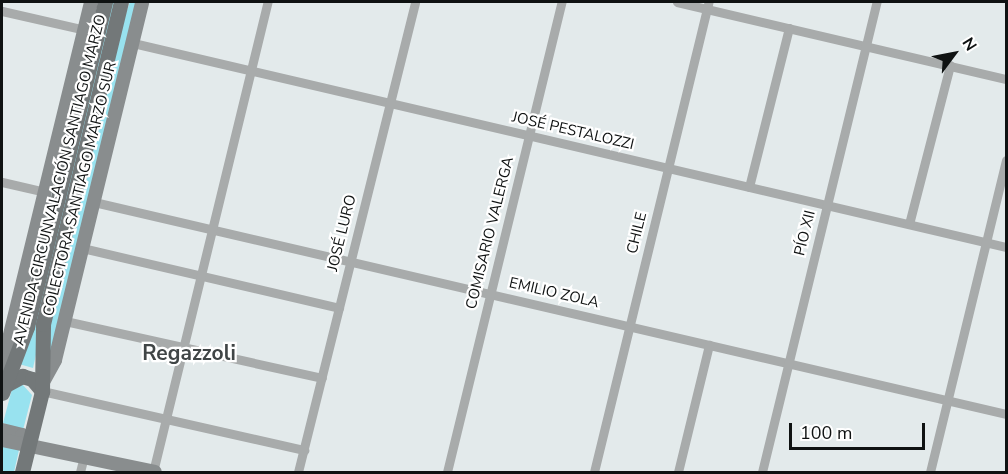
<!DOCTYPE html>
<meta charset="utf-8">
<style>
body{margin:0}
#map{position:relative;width:1008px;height:474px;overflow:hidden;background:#e3eaeb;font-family:"Nunito Sans",sans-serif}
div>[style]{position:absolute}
.green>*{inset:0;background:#98e2ef}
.street>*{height:9px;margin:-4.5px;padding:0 4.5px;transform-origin:4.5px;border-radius:4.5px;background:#a8abab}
.secondary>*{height:14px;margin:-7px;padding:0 7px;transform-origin:7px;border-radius:7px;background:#898d8e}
.primary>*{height:15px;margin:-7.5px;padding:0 7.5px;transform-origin:7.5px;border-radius:7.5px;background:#737879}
span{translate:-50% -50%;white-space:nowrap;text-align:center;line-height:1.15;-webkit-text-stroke:4.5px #fff;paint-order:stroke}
.street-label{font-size:15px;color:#0f1212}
.district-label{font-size:21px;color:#404546;font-weight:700}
.frame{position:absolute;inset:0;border:3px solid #0f1212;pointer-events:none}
.north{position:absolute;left:924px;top:24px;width:60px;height:60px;-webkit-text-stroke:4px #fff;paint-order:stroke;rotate:58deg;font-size:16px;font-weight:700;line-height:24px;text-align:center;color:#0f1212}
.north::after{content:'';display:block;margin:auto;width:21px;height:27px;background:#0f1212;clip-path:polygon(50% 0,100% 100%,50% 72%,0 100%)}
.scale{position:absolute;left:789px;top:423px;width:136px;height:27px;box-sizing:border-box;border:3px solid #0f1212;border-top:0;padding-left:8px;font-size:18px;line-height:21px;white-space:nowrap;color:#0f1212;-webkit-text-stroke:4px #fff;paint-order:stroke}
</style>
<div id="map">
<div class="green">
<i style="clip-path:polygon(110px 2px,116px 2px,33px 368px,19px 364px)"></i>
<i style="clip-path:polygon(130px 2px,139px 2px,50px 363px,47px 338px,115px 43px)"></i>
<i style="clip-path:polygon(22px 384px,32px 395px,23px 430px,3px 423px,12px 389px)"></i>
<i style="clip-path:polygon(2px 445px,19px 450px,14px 472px,2px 472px)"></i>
</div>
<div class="street">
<i style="left:677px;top:2px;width:338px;rotate:13.2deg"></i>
<i style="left:2px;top:11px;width:85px;rotate:12.9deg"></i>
<i style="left:133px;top:43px;width:897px;rotate:13.15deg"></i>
<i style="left:2px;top:182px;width:44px;rotate:13.1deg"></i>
<i style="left:749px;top:187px;width:164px;rotate:-75.9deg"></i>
<i style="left:94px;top:202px;width:936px;rotate:13.09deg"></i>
<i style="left:909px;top:224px;width:164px;rotate:-75.5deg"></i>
<i style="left:82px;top:248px;width:264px;rotate:13.1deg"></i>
<i style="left:65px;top:321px;width:263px;rotate:12.5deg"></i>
<i style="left:42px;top:391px;width:269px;rotate:12.7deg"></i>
<i style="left:80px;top:472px;width:16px;rotate:-76deg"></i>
<i style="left:153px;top:472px;width:484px;rotate:-76.3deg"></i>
<i style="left:298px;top:472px;width:484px;rotate:-76deg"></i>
<i style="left:447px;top:472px;width:484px;rotate:-76.3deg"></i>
<i style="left:594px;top:472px;width:484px;rotate:-76.3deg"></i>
<i style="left:678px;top:472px;width:131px;rotate:-76.3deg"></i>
<i style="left:762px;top:472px;width:484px;rotate:-76.3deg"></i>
<i style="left:930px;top:472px;width:321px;rotate:-76.3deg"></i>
</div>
<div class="secondary">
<i style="left:9px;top:373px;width:26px;rotate:-94deg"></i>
<i style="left:7px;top:347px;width:355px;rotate:-76.3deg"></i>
<i style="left:43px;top:382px;width:25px;rotate:-61deg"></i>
<i style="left:55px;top:360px;width:368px;rotate:-76.3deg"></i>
<i style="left:2px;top:430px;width:21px;rotate:14deg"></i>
<i style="left:22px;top:435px;width:11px;rotate:49deg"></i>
<i style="left:2px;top:440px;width:156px;rotate:11.8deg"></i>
</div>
<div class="primary">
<i style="left:4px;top:386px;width:21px;rotate:-29deg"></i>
<i style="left:22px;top:376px;width:10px;rotate:17deg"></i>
<i style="left:32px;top:379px;width:16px;rotate:50deg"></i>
<i style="left:2px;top:393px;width:71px;rotate:-69.3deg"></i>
<i style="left:27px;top:327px;width:334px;rotate:-76.5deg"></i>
<i style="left:22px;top:472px;width:83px;rotate:-76.1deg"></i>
<i style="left:42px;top:391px;width:67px;rotate:-89.1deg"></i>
<i style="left:43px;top:324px;width:331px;rotate:-76.4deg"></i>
</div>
<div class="street-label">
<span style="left:573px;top:131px;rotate:13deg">JOSÉ PESTALOZZI</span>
<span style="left:60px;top:180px;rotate:-76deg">AVENIDA CIRCUNVALACIÓN SANTIAGO MARZO</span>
<span style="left:80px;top:189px;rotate:-76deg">COLECTORA SANTIAGO MARZO SUR</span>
<span style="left:342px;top:233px;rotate:-76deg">JOSÉ LURO</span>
<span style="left:490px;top:233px;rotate:-76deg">COMISARIO VALERGA</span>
<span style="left:637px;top:233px;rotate:-76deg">CHILE</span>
<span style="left:805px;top:233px;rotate:-76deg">PÍO XII</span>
<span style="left:554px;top:293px;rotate:13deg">EMILIO ZOLA</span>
</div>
<div class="district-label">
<span style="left:189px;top:353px">Regazzoli</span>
</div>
<div class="frame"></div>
<div class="north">N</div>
<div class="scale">100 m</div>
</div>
